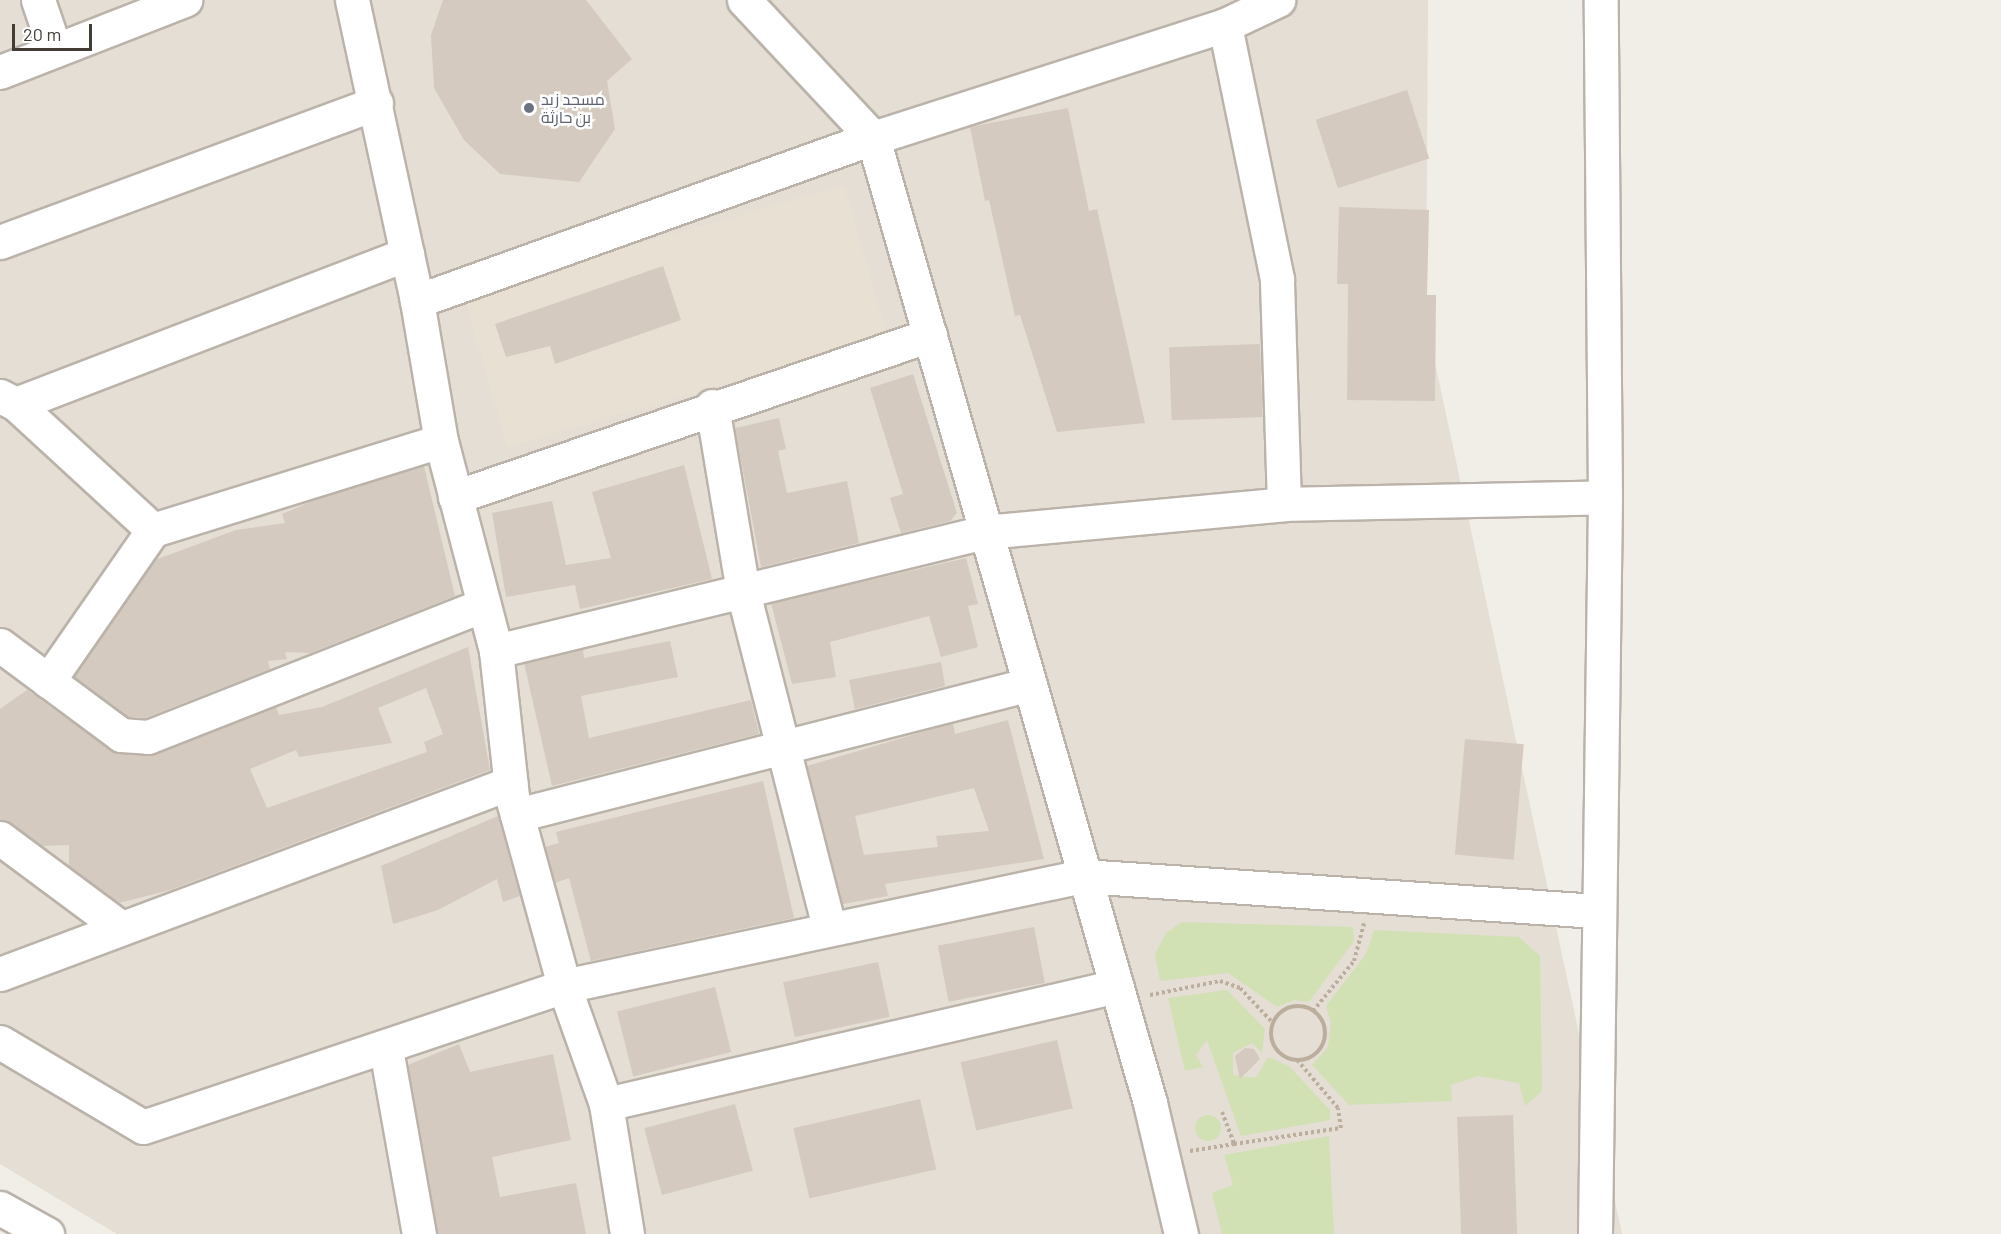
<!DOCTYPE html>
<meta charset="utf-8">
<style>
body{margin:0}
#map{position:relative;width:2001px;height:1234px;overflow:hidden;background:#f1ede7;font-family:Barlow,Cairo,sans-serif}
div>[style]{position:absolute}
.residential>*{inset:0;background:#e4ded5}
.education>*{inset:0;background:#e8e0d2;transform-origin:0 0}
.green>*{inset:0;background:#d1e1b4}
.round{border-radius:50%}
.building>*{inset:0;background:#d4cac0;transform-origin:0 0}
.path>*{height:4px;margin-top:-2px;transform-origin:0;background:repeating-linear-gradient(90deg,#bbae9d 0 3px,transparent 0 6px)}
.path>.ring{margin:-2px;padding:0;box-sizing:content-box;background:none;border:4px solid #bbae9d;border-radius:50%}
.roads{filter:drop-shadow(2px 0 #bbb3aa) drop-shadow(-2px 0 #bbb3aa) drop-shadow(0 2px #bbb3aa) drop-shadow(0 -2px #bbb3aa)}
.minor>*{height:33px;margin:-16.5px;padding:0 16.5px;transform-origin:16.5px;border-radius:16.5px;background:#fff}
.dots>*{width:16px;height:16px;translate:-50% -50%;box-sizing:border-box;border:3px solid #fff;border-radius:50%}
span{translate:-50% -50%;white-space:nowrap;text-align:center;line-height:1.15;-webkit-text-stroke:5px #fff;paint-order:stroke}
.worship-label{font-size:16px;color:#5b616d}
.left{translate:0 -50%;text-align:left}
.scale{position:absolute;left:12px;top:24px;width:80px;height:27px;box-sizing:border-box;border:3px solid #433d36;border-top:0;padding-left:8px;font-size:18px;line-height:21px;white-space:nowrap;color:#433d36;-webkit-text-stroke:4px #fff;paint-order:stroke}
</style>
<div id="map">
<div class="residential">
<i style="clip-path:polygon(0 0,1428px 0,1426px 321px,1622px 1234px,117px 1234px,0 1164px)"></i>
</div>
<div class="education">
<i style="left:844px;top:185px;width:159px;height:396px;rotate:74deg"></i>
</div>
<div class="green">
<i style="clip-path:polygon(1182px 922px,1353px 927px,1354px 941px,1309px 1002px,1294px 1000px,1277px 1007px,1228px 973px,1160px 981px,1155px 954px,1166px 933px)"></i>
<i style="clip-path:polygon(1374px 930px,1519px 937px,1540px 956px,1542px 1091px,1525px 1106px,1519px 1083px,1478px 1076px,1451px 1085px,1452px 1101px,1349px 1105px,1312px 1065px,1328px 1047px,1331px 1023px,1326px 1006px,1366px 954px)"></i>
<i style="clip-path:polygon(1227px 990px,1265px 1029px,1262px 1053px,1252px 1043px,1233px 1053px,1233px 1075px,1256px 1078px,1268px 1057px,1289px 1066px,1330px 1110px,1330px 1120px,1241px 1136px,1207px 1040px,1196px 1055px,1203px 1067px,1185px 1071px,1168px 998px)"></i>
<i class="round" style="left:1195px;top:1115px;width:26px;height:26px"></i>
<i style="clip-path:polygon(1329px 1136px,1334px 1234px,1222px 1234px,1212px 1193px,1233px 1185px,1224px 1155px)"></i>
</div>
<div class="building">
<i style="clip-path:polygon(443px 0,586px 0,632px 59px,607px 81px,615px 129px,579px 182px,500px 174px,464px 140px,434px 88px,431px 35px)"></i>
<i style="left:1407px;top:90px;width:72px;height:96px;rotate:72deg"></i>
<i style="clip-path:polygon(1068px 108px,1089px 211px,1097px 209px,1145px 423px,1057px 432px,1020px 315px,1015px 316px,989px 200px,985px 201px,970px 127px)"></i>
<i style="clip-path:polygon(1339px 207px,1429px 210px,1427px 295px,1436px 295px,1435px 401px,1347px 400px,1348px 284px,1337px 284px)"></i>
<i style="clip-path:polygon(663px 266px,681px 320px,555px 364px,550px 346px,506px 357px,495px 324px)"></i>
<i style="left:1260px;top:344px;width:73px;height:91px;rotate:88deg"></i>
<i style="clip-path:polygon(913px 374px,957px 513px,950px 521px,901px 533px,890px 498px,903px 494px,870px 388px)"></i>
<i style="clip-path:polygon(779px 418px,786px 449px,778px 451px,787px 493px,847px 481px,859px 543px,761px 567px,735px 428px)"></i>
<i style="clip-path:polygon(684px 465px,712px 579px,580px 609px,575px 585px,506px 597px,492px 513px,552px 501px,566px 565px,611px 558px,592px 492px)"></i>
<i style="clip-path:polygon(424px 466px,455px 596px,310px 653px,285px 652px,287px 659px,268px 661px,270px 669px,145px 718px,128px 717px,74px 677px,155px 560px,236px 530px,285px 523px,282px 514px,322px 497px)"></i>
<i style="clip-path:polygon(966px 558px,978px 604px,968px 606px,978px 647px,941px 657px,929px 616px,830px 642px,836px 677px,792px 684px,771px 603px)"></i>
<i style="clip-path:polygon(670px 641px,678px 677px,581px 696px,589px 738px,751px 700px,759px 734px,552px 786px,524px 663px,583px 649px,584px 658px)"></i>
<i style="clip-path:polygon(evenodd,468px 647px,490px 770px,170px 890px,119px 903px,69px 866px,69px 845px,43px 846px,0 820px,0 709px,27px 690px,110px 750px,147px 756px,276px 707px,279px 715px,322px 707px,468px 647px,426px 688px,443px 734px,424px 742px,427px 752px,267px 808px,250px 769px,296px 750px,299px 757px,392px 743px,378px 708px,426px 688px)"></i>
<i style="clip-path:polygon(941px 662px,945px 686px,855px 709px,849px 680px)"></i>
<i style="clip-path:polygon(evenodd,1008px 720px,1044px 859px,885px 884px,888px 896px,843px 904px,807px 766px,953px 723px,955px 734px,1008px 720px,974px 788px,989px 831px,936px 836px,938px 847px,864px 855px,855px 816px,974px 788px)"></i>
<i style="left:1465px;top:739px;width:59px;height:116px;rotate:5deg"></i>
<i style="clip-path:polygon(763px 781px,794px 918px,591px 961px,569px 878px,555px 883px,545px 847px,559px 843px,556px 832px)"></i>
<i style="clip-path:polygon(498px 816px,520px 896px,503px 902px,497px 879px,438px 910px,393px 924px,381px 866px)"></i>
<i style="left:1034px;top:927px;width:57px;height:98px;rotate:79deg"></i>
<i style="left:878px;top:962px;width:56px;height:97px;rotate:78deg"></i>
<i style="left:715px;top:987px;width:67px;height:101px;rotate:76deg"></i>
<i style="left:1057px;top:1040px;width:70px;height:99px;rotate:77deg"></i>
<i style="clip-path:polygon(459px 1044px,470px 1072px,553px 1054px,571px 1140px,492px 1157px,500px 1197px,576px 1183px,586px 1234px,437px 1234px,408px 1065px)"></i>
<i style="clip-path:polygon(1245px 1048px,1254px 1049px,1260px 1059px,1240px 1079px,1235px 1056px)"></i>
<i style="left:920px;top:1099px;width:72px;height:130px;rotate:77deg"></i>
<i style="left:735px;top:1104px;width:69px;height:94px;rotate:75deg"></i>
<i style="left:1513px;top:1115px;width:119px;height:56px;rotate:88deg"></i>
</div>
<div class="path">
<i style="left:1150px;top:995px;width:71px;rotate:-11.3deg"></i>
<i style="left:1220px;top:981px;width:21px;rotate:19deg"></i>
<i style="left:1240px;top:988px;width:48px;rotate:46.7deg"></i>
<i class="ring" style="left:1271px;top:1006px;width:50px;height:50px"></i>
<i style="left:1313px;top:1011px;width:65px;rotate:-50.6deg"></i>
<i style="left:1354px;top:961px;width:39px;rotate:-75deg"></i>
<i style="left:1222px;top:1112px;width:34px;rotate:69deg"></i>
<i style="left:1234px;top:1144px;width:108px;rotate:-8.5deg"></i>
<i style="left:1341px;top:1128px;width:20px;rotate:-99deg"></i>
<i style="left:1338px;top:1108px;width:62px;rotate:-130.4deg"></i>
<i style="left:1190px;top:1151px;width:45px;rotate:-9deg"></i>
</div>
<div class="roads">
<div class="minor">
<i style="left:38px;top:0;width:53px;rotate:71.2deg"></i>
<i style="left:352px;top:0;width:308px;rotate:77.8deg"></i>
<i style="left:417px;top:301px;width:142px;rotate:80.3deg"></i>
<i style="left:441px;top:441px;width:217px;rotate:75.3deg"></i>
<i style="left:496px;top:651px;width:147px;rotate:83.7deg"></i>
<i style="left:512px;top:797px;width:196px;rotate:74.6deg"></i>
<i style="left:564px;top:986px;width:125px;rotate:70.4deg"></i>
<i style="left:606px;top:1104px;width:132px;rotate:80.8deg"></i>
<i style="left:744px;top:0;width:189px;rotate:46.9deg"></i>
<i style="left:873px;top:138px;width:1004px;rotate:73.98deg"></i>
<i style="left:1150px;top:1103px;width:135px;rotate:76.7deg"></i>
<i style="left:0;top:72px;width:199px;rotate:-21.3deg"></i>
<i style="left:0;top:242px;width:401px;rotate:-20.3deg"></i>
<i style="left:417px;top:301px;width:484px;rotate:-19.7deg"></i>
<i style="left:873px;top:138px;width:370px;rotate:-17.8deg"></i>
<i style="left:1225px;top:25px;width:59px;rotate:-25.3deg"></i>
<i style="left:0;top:396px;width:18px;rotate:27deg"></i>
<i style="left:16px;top:404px;width:419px;rotate:-21deg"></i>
<i style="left:16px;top:404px;width:186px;rotate:42.6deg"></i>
<i style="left:712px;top:406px;width:189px;rotate:80.5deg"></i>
<i style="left:743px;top:592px;width:345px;rotate:75.6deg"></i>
<i style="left:455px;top:497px;width:502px;rotate:-18.83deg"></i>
<i style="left:1284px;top:504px;width:321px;rotate:-1.2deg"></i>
<i style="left:0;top:645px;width:151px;rotate:36.6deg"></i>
<i style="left:121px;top:735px;width:27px;rotate:4deg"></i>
<i style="left:148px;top:737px;width:358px;rotate:-21.5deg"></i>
<i style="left:496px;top:651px;width:503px;rotate:-13.68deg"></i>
<i style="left:985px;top:532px;width:300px;rotate:-5.3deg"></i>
<i style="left:1284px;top:504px;width:225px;rotate:-91.8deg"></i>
<i style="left:1277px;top:279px;width:259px;rotate:-101.6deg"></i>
<i style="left:48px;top:681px;width:184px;rotate:-55.2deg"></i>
<i style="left:153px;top:530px;width:301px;rotate:-17.2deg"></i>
<i style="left:517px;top:815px;width:529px;rotate:-14.32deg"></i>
<i style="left:0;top:838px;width:151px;rotate:36.6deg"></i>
<i style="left:0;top:974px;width:545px;rotate:-20.53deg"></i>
<i style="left:0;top:1042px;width:166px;rotate:30.7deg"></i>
<i style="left:143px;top:1127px;width:444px;rotate:-18.5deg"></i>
<i style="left:564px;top:986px;width:531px;rotate:-11.97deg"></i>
<i style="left:1083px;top:876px;width:514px;rotate:3.9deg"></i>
<i style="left:386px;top:1049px;width:188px;rotate:79.9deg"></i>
<i style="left:606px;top:1104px;width:524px;rotate:-13deg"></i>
<i style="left:0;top:1208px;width:54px;rotate:29deg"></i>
<i style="left:1595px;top:1234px;width:737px;rotate:-89.22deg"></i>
<i style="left:1605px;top:497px;width:497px;rotate:-90.5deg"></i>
</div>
</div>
<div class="dots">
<i style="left:529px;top:108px;background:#6b7280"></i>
</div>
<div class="worship-label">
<span class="left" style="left:541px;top:108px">مسجد زيد<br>بن حارثة</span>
</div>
<div class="scale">20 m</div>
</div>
